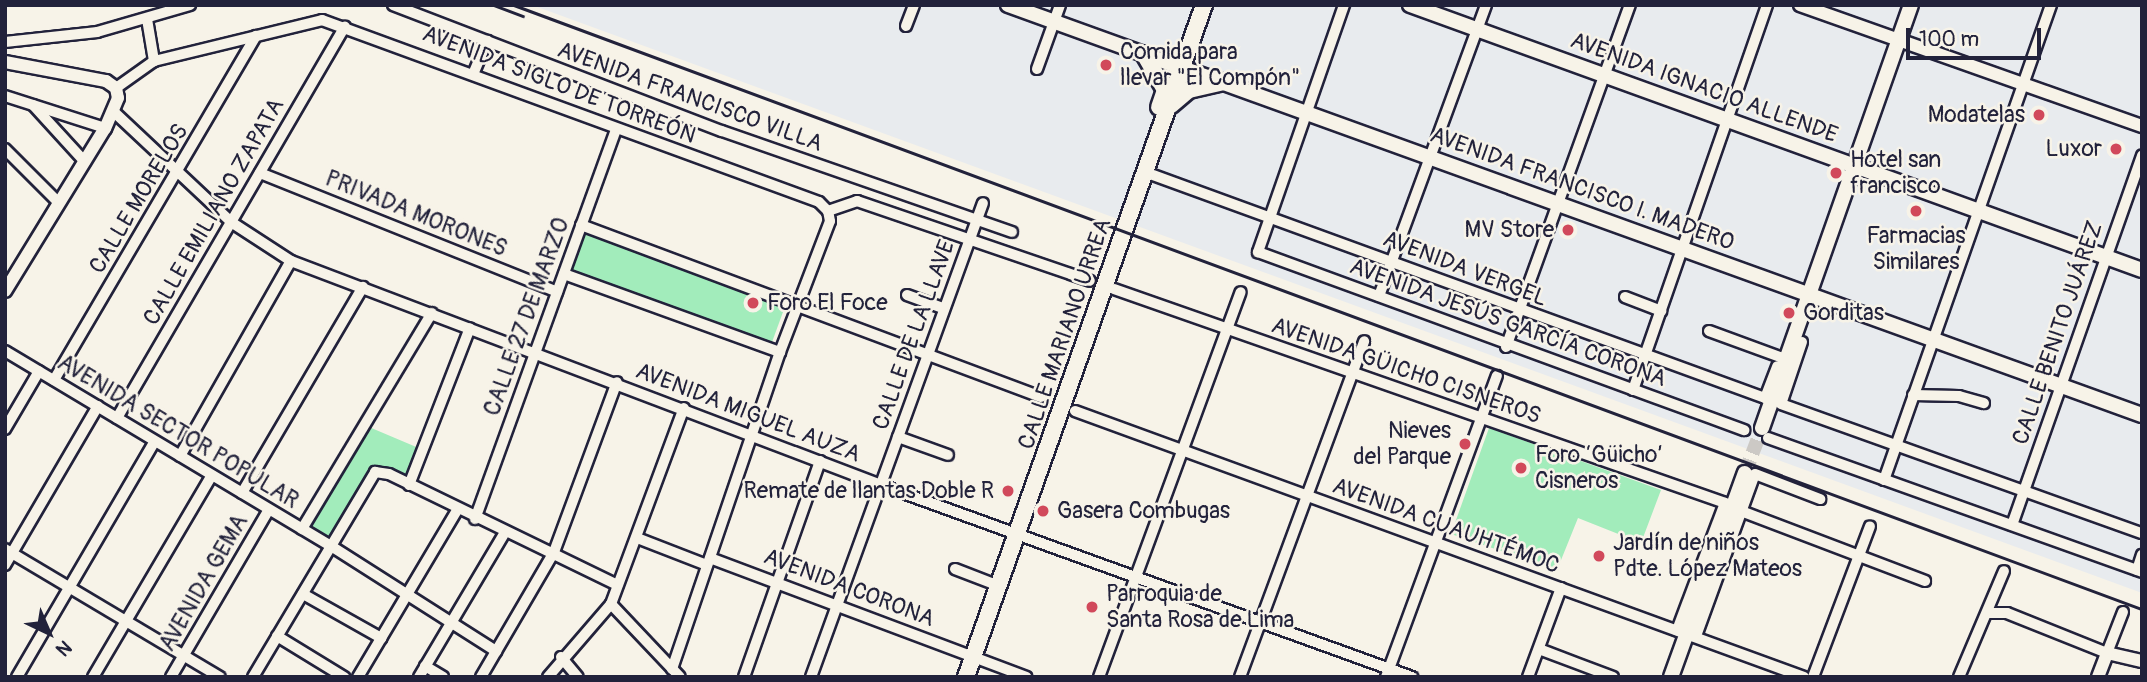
<!DOCTYPE html>
<meta charset="utf-8">
<style>
body{margin:0}
#map{position:relative;width:2147px;height:682px;overflow:hidden;background:#f7f3e8;font-family:Pangolin,sans-serif}
div>[style]{position:absolute}
.built>*{inset:0;background:#e8ebee}
.green>*{inset:0;background:#a2ecbb;transform-origin:0 0}
.secondary-tunnel>*{height:14px;margin-top:-7px;transform-origin:0;background:repeating-linear-gradient(90deg,#ccc9c5 0 14px,transparent 0 21px)}
.roads{filter:drop-shadow(2px 0 #22223b) drop-shadow(-2px 0 #22223b) drop-shadow(0 2px #22223b) drop-shadow(0 -2px #22223b)}
.minor>*{height:10px;margin:-5px;padding:0 5px;transform-origin:5px;border-radius:5px;background:#f7f3e8}
.tertiary>*{height:12px;margin:-6px;padding:0 6px;transform-origin:6px;border-radius:6px;background:#f7f3e8}
.secondary>*{height:14px;margin:-7px;padding:0 7px;transform-origin:7px;border-radius:7px;background:#f7f3e8}
.primary>*{height:16px;margin:-8px;padding:0 8px;transform-origin:8px;border-radius:8px;background:#f7f3e8}
.rail>*{height:2.5px;margin:-1.25px;padding:0 1.25px;transform-origin:1.25px;border-radius:1.25px;background:#22223b}
.dots>*{width:19px;height:19px;translate:-50% -50%;box-sizing:border-box;border:4px solid #f7f3e8;border-radius:50%}
span{translate:-50% -50%;white-space:nowrap;text-align:center;line-height:1.15;-webkit-text-stroke:5px #f7f3e8;paint-order:stroke}
.poi-label{font-size:23px;color:#22223b}
.left{translate:0 -50%;text-align:left}
.right{translate:-100% -50%;text-align:right}
.street-label{font-size:23px;color:#22223b}
.frame{position:absolute;inset:0;border:7px solid #22223b;pointer-events:none}
.north{position:absolute;left:14px;top:598px;width:70px;height:70px;-webkit-text-stroke:5px #f7f3e8;paint-order:stroke;rotate:136deg;font-size:19px;font-weight:700;line-height:28px;text-align:center;color:#22223b}
.north::after{content:'';display:block;margin:auto;width:24px;height:32px;background:#22223b;clip-path:polygon(50% 0,100% 100%,50% 72%,0 100%)}
.scale{position:absolute;left:1906px;top:28px;width:135px;height:32px;box-sizing:border-box;border:4px solid #22223b;border-top:0;padding-left:9px;font-size:21px;line-height:24px;white-space:nowrap;color:#22223b;-webkit-text-stroke:5px #f7f3e8;paint-order:stroke}
</style>
<div id="map">
<div class="built">
<i style="clip-path:polygon(532px 5px,2142px 5px,2142px 593px)"></i>
</div>
<div class="green">
<i style="left:584px;top:233px;width:214px;height:40px;rotate:20deg"></i>
<i style="clip-path:polygon(369px 427px,421px 449px,408px 484px,391px 473px,369px 475px,330px 542px,306px 527px)"></i>
<i style="clip-path:polygon(1489px 428px,1661px 490px,1641px 543px,1578px 518px,1557px 570px,1451px 534px)"></i>
</div>
<div class="secondary-tunnel">
<i style="left:1745px;top:473px;width:48px;rotate:-69.3deg"></i>
</div>
<div class="roads">
<div class="minor">
<i style="left:393px;top:5px;width:352px;rotate:21deg"></i>
<i style="left:722px;top:131px;width:307px;rotate:19.2deg"></i>
<i style="left:1344px;top:5px;width:262px;rotate:109.2deg"></i>
<i style="left:1258px;top:252px;width:518px;rotate:20.12deg"></i>
<i style="left:147px;top:19px;width:43px;rotate:80.5deg"></i>
<i style="left:906px;top:26px;width:22px;rotate:-69deg"></i>
<i style="left:5px;top:42px;width:93px;rotate:-6.2deg"></i>
<i style="left:97px;top:32px;width:97px;rotate:-16.2deg"></i>
<i style="left:1037px;top:69px;width:68px;rotate:-70.2deg"></i>
<i style="left:474px;top:72px;width:34px;rotate:-67deg"></i>
<i style="left:116px;top:88px;width:47px;rotate:-35.4deg"></i>
<i style="left:154px;top:61px;width:173px;rotate:-13.7deg"></i>
<i style="left:322px;top:20px;width:529px;rotate:20.11deg"></i>
<i style="left:819px;top:202px;width:13px;rotate:45deg"></i>
<i style="left:5px;top:96px;width:105px;rotate:17.7deg"></i>
<i style="left:33px;top:105px;width:77px;rotate:47.6deg"></i>
<i style="left:113px;top:111px;width:162px;rotate:43.2deg"></i>
<i style="left:231px;top:222px;width:72px;rotate:33deg"></i>
<i style="left:291px;top:261px;width:631px;rotate:20.79deg"></i>
<i style="left:881px;top:485px;width:565px;rotate:19.88deg"></i>
<i style="left:5px;top:149px;width:76px;rotate:45deg"></i>
<i style="left:260px;top:173px;width:320px;rotate:21.8deg"></i>
<i style="left:1153px;top:175px;width:651px;rotate:20.02deg"></i>
<i style="left:1765px;top:398px;width:34px;rotate:-69deg"></i>
<i style="left:828px;top:211px;width:31px;rotate:-19deg"></i>
<i style="left:857px;top:201px;width:246px;rotate:18.9deg"></i>
<i style="left:581px;top:225px;width:491px;rotate:20.5deg"></i>
<i style="left:564px;top:274px;width:230px;rotate:19.9deg"></i>
<i style="left:1114px;top:289px;width:647px;rotate:19.3deg"></i>
<i style="left:1725px;top:503px;width:136px;rotate:110.7deg"></i>
<i style="left:907px;top:295px;width:38px;rotate:20deg"></i>
<i style="left:1379px;top:296px;width:310px;rotate:-69.8deg"></i>
<i style="left:1625px;top:297px;width:39px;rotate:21deg"></i>
<i style="left:1709px;top:331px;width:76px;rotate:20.1deg"></i>
<i style="left:1802px;top:342px;width:65px;rotate:108.7deg"></i>
<i style="left:1781px;top:404px;width:383px;rotate:19.7deg"></i>
<i style="left:1506px;top:347px;width:364px;rotate:-70.1deg"></i>
<i style="left:5px;top:351px;width:380px;rotate:30.9deg"></i>
<i style="left:331px;top:546px;width:196px;rotate:32.5deg"></i>
<i style="left:54px;top:380px;width:399px;rotate:-59.6deg"></i>
<i style="left:1633px;top:390px;width:408px;rotate:-70.8deg"></i>
<i style="left:1913px;top:395px;width:46px;rotate:1.2deg"></i>
<i style="left:1959px;top:396px;width:26px;rotate:16deg"></i>
<i style="left:1075px;top:411px;width:776px;rotate:20.05deg"></i>
<i style="left:117px;top:418px;width:453px;rotate:-59.8deg"></i>
<i style="left:5px;top:429px;width:67px;rotate:-59.6deg"></i>
<i style="left:898px;top:437px;width:53px;rotate:19.8deg"></i>
<i style="left:1768px;top:438px;width:397px;rotate:19.7deg"></i>
<i style="left:180px;top:456px;width:224px;rotate:-60.4deg"></i>
<i style="left:1884px;top:480px;width:504px;rotate:-70.63deg"></i>
<i style="left:409px;top:485px;width:168px;rotate:-68.8deg"></i>
<i style="left:242px;top:493px;width:239px;rotate:-59.6deg"></i>
<i style="left:1741px;top:511px;width:197px;rotate:20.8deg"></i>
<i style="left:475px;top:519px;width:415px;rotate:-70.1deg"></i>
<i style="left:2012px;top:525px;width:392px;rotate:-70.6deg"></i>
<i style="left:302px;top:529px;width:252px;rotate:-59deg"></i>
<i style="left:637px;top:538px;width:75px;rotate:21.1deg"></i>
<i style="left:5px;top:549px;width:250px;rotate:30.8deg"></i>
<i style="left:710px;top:558px;width:338px;rotate:20.6deg"></i>
<i style="left:5px;top:565px;width:184px;rotate:-59.7deg"></i>
<i style="left:955px;top:569px;width:47px;rotate:21.1deg"></i>
<i style="left:2137px;top:570px;width:16px;rotate:-72deg"></i>
<i style="left:303px;top:594px;width:90px;rotate:29.4deg"></i>
<i style="left:611px;top:604px;width:100px;rotate:46.6deg"></i>
<i style="left:1989px;top:613px;width:18px"></i>
<i style="left:2007px;top:613px;width:108px;rotate:21.8deg"></i>
<i style="left:2107px;top:653px;width:44px;rotate:-68.7deg"></i>
<i style="left:277px;top:636px;width:79px;rotate:31.5deg"></i>
<i style="left:1696px;top:636px;width:172px;rotate:-70deg"></i>
<i style="left:1755px;top:474px;width:70px;rotate:21deg"></i>
<i style="left:1539px;top:649px;width:79px;rotate:20.7deg"></i>
<i style="left:561px;top:657px;width:26px;rotate:50deg"></i>
<i style="left:425px;top:666px;width:21px;rotate:31deg"></i>
<i style="left:672px;top:669px;width:335px;rotate:-71.2deg"></i>
<i style="left:780px;top:352px;width:140px;rotate:-69.1deg"></i>
<i style="left:830px;top:221px;width:10px;rotate:-101deg"></i>
<i style="left:17px;top:677px;width:273px;rotate:-59.7deg"></i>
<i style="left:93px;top:677px;width:234px;rotate:-59.5deg"></i>
<i style="left:171px;top:677px;width:194px;rotate:-59.7deg"></i>
<i style="left:253px;top:677px;width:239px;rotate:-59.2deg"></i>
<i style="left:375px;top:472px;width:14px;rotate:8deg"></i>
<i style="left:389px;top:474px;width:254px;rotate:25.9deg"></i>
<i style="left:358px;top:677px;width:194px;rotate:-59.3deg"></i>
<i style="left:419px;top:677px;width:169px;rotate:-59.3deg"></i>
<i style="left:481px;top:677px;width:145px;rotate:-59.7deg"></i>
<i style="left:554px;top:552px;width:181px;rotate:-69.7deg"></i>
<i style="left:548px;top:677px;width:96px;rotate:-49.2deg"></i>
<i style="left:611px;top:604px;width:209px;rotate:-69.6deg"></i>
<i style="left:744px;top:677px;width:229px;rotate:-70.6deg"></i>
<i style="left:811px;top:677px;width:504px;rotate:-70.06deg"></i>
<i style="left:1099px;top:677px;width:410px;rotate:-69.8deg"></i>
<i style="left:1240px;top:677px;width:358px;rotate:-69.7deg"></i>
<i style="left:1386px;top:677px;width:321px;rotate:-69.8deg"></i>
<i style="left:1528px;top:677px;width:95px;rotate:-69.7deg"></i>
<i style="left:1813px;top:677px;width:161px;rotate:-69.3deg"></i>
<i style="left:1959px;top:677px;width:115px;rotate:-67deg"></i>
</div>
<div class="tertiary">
<i style="left:1800px;top:5px;width:363px;rotate:19.5deg"></i>
<i style="left:5px;top:62px;width:103px;rotate:10.7deg"></i>
<i style="left:106px;top:81px;width:12px;rotate:35deg"></i>
<i style="left:116px;top:88px;width:10px;rotate:79deg"></i>
<i style="left:118px;top:98px;width:33px;rotate:113deg"></i>
<i style="left:105px;top:128px;width:191px;rotate:121.5deg"></i>
<i style="left:2098px;top:677px;width:26px;rotate:-69deg"></i>
<i style="left:2107px;top:653px;width:36px;rotate:13deg"></i>
</div>
<div class="secondary">
<i style="left:1008px;top:5px;width:1206px;rotate:19.88deg"></i>
<i style="left:1410px;top:5px;width:778px;rotate:19.9deg"></i>
<i style="left:1762px;top:428px;width:448px;rotate:-70.6deg"></i>
<i style="left:1671px;top:677px;width:217px;rotate:-70.1deg"></i>
</div>
<div class="primary">
<i style="left:1144px;top:54px;width:42px;rotate:59.7deg"></i>
<i style="left:1165px;top:90px;width:18px;rotate:109deg"></i>
<i style="left:1171px;top:105px;width:23px;rotate:-40deg"></i>
<i style="left:1189px;top:90px;width:37px;rotate:-13deg"></i>
<i style="left:966px;top:677px;width:713px;rotate:-70.5deg"></i>
</div>
</div>
<div class="rail">
<i style="left:494px;top:5px;width:31px;rotate:21deg"></i>
<i style="left:514px;top:5px;width:1736px;rotate:20.36deg"></i>
</div>
<div class="dots">
<i style="left:1106px;top:65px;background:#d1495b"></i>
<i style="left:2039px;top:115px;background:#d1495b"></i>
<i style="left:2116px;top:149px;background:#d1495b"></i>
<i style="left:1836px;top:173px;background:#d1495b"></i>
<i style="left:1916px;top:211px;background:#d1495b"></i>
<i style="left:1568px;top:230px;background:#d1495b"></i>
<i style="left:753px;top:303px;background:#d1495b"></i>
<i style="left:1789px;top:313px;background:#d1495b"></i>
<i style="left:1465px;top:444px;background:#d1495b"></i>
<i style="left:1521px;top:468px;background:#d1495b"></i>
<i style="left:1008px;top:491px;background:#d1495b"></i>
<i style="left:1043px;top:511px;background:#d1495b"></i>
<i style="left:1599px;top:556px;background:#d1495b"></i>
<i style="left:1092px;top:607px;background:#d1495b"></i>
</div>
<div class="poi-label">
<span class="left" style="left:1120px;top:65px">Comida para<br>llevar "El Compón"</span>
<span class="right" style="left:2025px;top:115px">Modatelas</span>
<span class="right" style="left:2102px;top:149px">Luxor</span>
<span class="left" style="left:1850px;top:173px">Hotel san<br>francisco</span>
<span class="right" style="left:1554px;top:230px">MV Store</span>
<span style="left:1916px;top:249px">Farmacias<br>Similares</span>
<span class="left" style="left:767px;top:303px">Foro El Foce</span>
<span class="left" style="left:1803px;top:313px">Gorditas</span>
<span class="right" style="left:1451px;top:444px">Nieves<br>del Parque</span>
<span class="left" style="left:1535px;top:468px">Foro ‘Güicho’<br>Cisneros</span>
<span class="right" style="left:994px;top:491px">Remate de llantas Doble R</span>
<span class="left" style="left:1057px;top:511px">Gasera Combugas</span>
<span class="left" style="left:1613px;top:556px">Jardín de niños<br>Pdte. López Mateos</span>
<span class="left" style="left:1106px;top:607px">Parroquia de<br>Santa Rosa de Lima</span>
</div>
<div class="street-label">
<span style="left:559px;top:85px;rotate:21deg">AVENIDA SIGLO DE TORREÓN</span>
<span style="left:1704px;top:88px;rotate:20deg">AVENIDA IGNACIO ALLENDE</span>
<span style="left:690px;top:97px;rotate:20deg">AVENIDA FRANCISCO VILLA</span>
<span style="left:1582px;top:189px;rotate:20deg">AVENIDA FRANCISCO I. MADERO</span>
<span style="left:139px;top:199px;rotate:-59deg">CALLE MORELOS</span>
<span style="left:214px;top:212px;rotate:-60deg">CALLE EMILIANO ZAPATA</span>
<span style="left:416px;top:214px;rotate:22deg">PRIVADA MORONES</span>
<span style="left:1465px;top:269px;rotate:21deg">AVENIDA VERGEL</span>
<span style="left:527px;top:317px;rotate:-70deg">CALLE 27 DE MARZO</span>
<span style="left:1508px;top:323px;rotate:20deg">AVENIDA JESÚS GARCÍA CORONA</span>
<span style="left:2058px;top:333px;rotate:-71deg">CALLE BENITO JUÁREZ</span>
<span style="left:1065px;top:334px;rotate:-71deg">CALLE MARIANO URREA</span>
<span style="left:914px;top:335px;rotate:-70deg">CALLE DE LA LLAVE</span>
<span style="left:1406px;top:371px;rotate:19deg">AVENIDA GÜICHO CISNEROS</span>
<span style="left:748px;top:413px;rotate:21deg">AVENIDA MIGUEL AUZA</span>
<span style="left:178px;top:432px;rotate:31deg">AVENIDA SECTOR POPULAR</span>
<span style="left:1446px;top:526px;rotate:20deg">AVENIDA CUAUHTÉMOC</span>
<span style="left:204px;top:583px;rotate:-60deg">AVENIDA GEMA</span>
<span style="left:849px;top:588px;rotate:21deg">AVENIDA CORONA</span>
</div>
<div class="frame"></div>
<div class="north">N</div>
<div class="scale">100 m</div>
</div>
